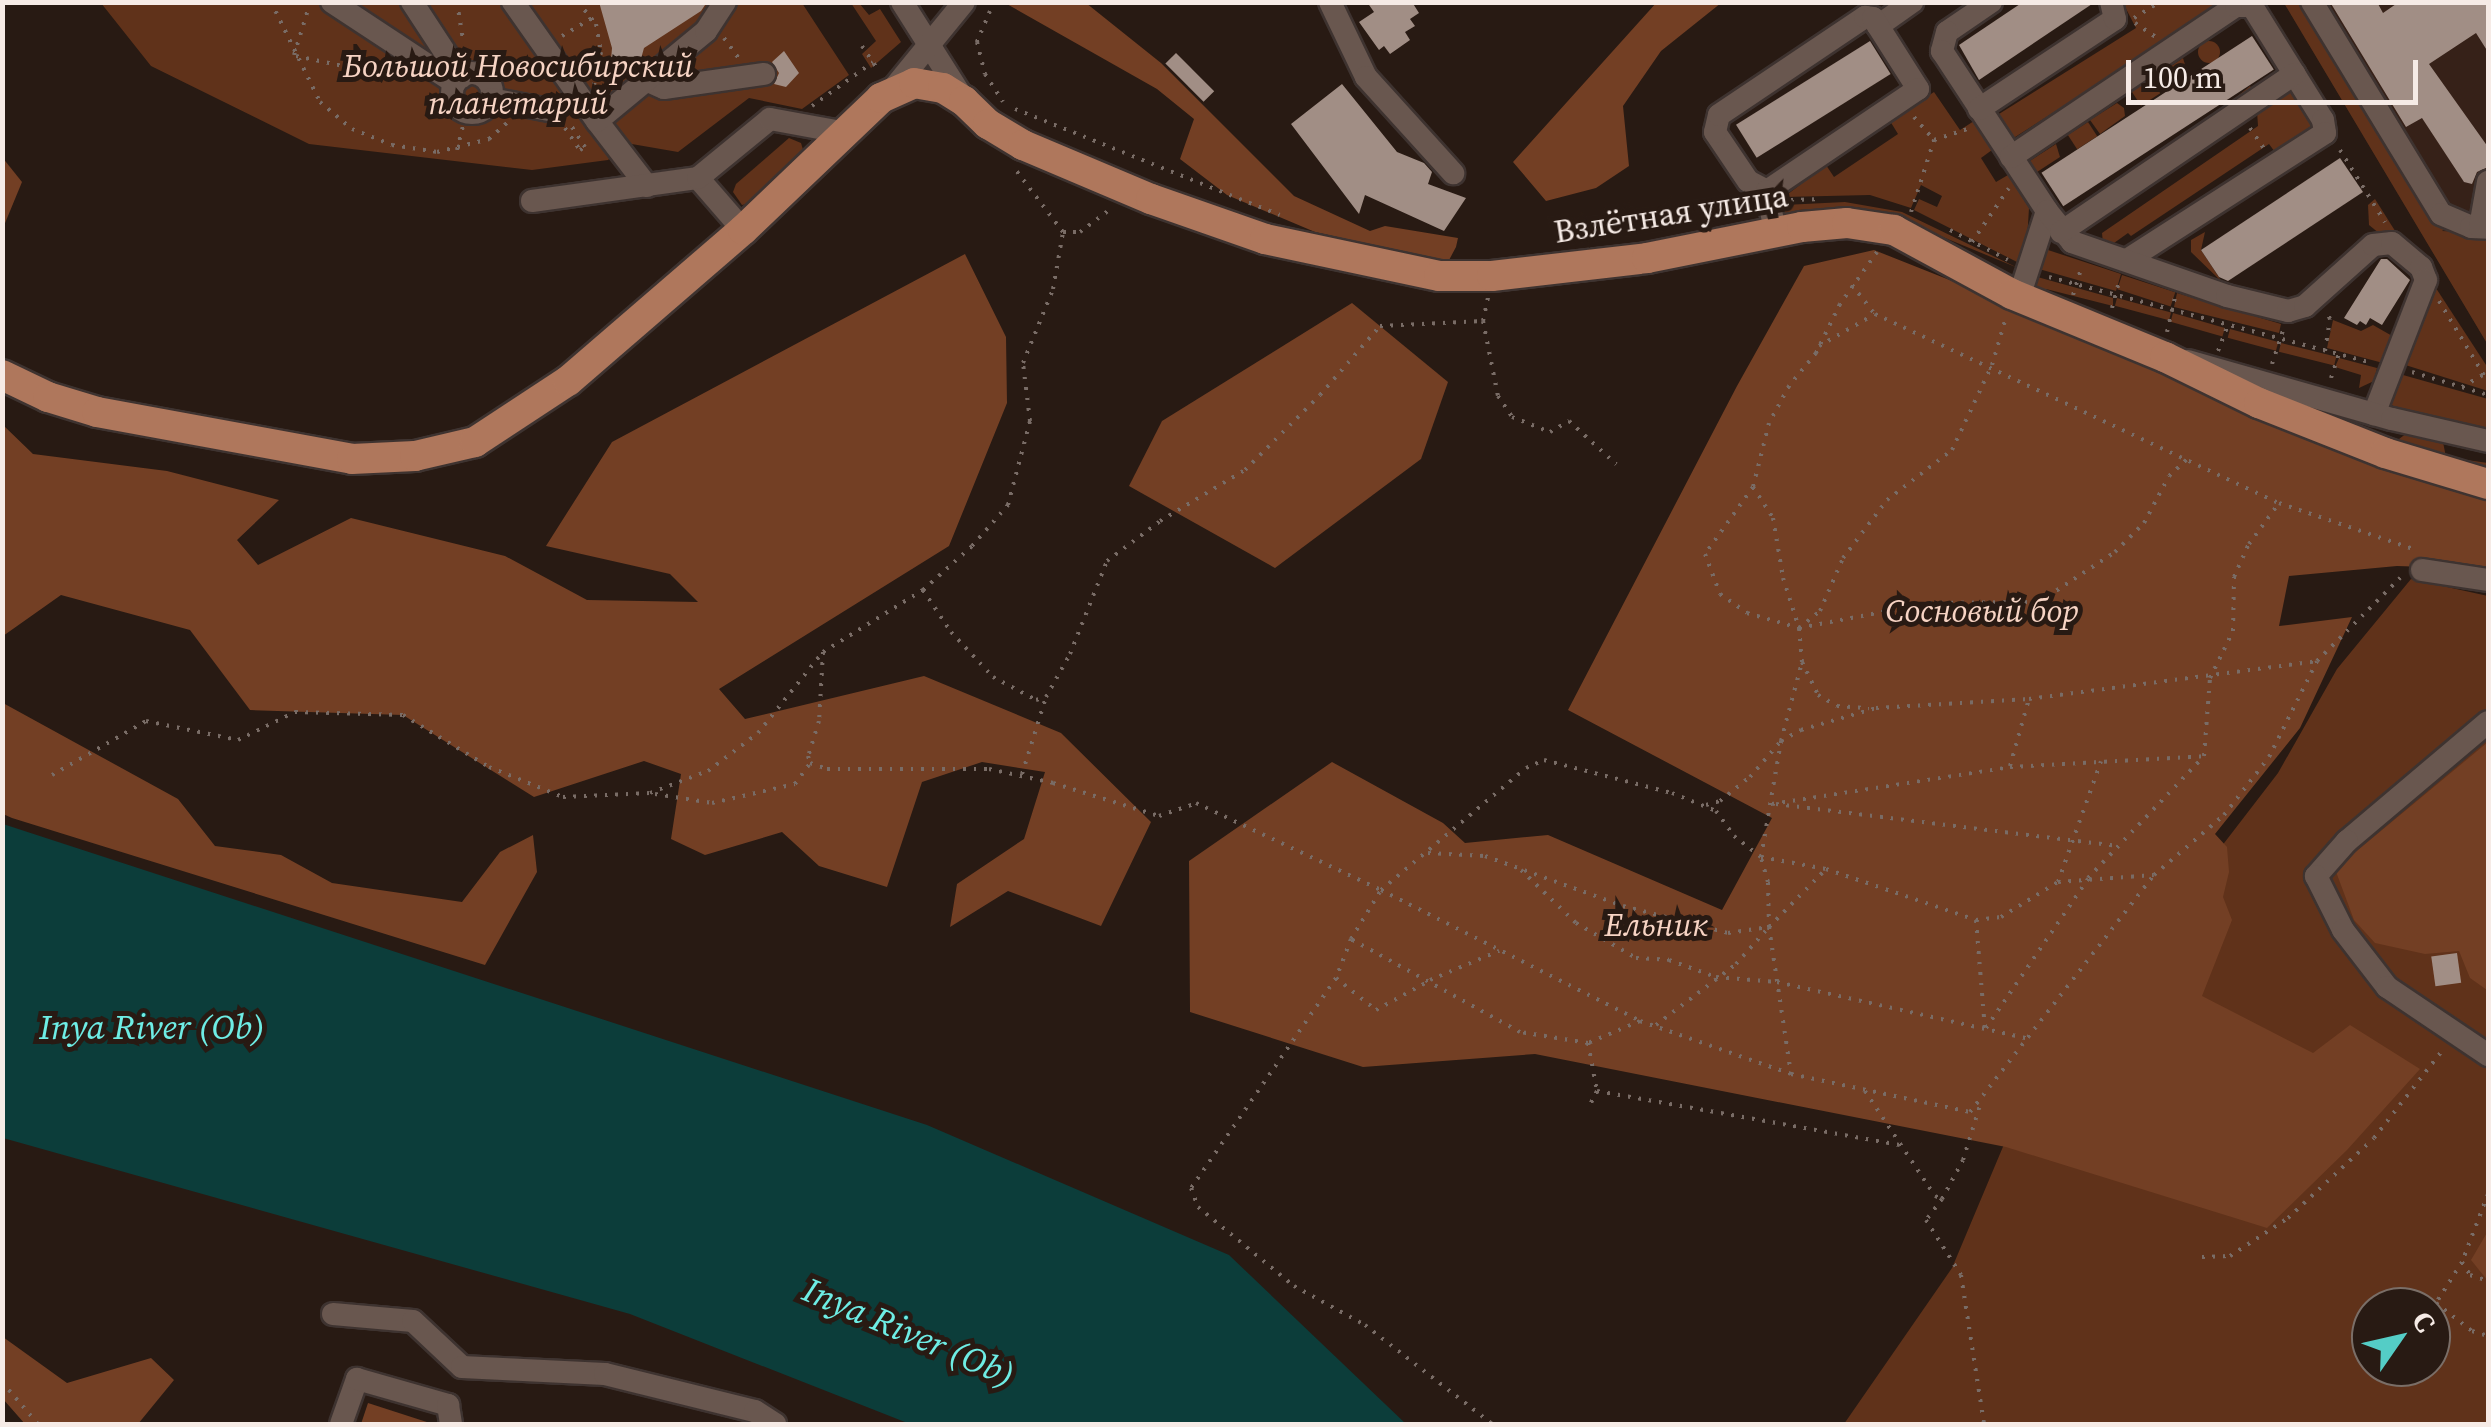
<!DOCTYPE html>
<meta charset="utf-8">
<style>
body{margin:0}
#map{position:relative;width:2491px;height:1427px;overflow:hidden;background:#281a13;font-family:"Source Serif 4",serif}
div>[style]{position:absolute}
.built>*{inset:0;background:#362118}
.green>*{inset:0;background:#60321a;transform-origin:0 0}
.round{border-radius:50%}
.forest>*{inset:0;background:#733f24}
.water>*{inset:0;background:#0c3d3a}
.building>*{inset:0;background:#a18e85;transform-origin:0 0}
.path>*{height:4px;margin-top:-2px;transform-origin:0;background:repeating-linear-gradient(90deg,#796c66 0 2.5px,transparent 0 10.5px)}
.roads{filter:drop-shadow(2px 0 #3e3330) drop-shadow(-2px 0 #3e3330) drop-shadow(0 2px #3e3330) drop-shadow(0 -2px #3e3330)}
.minor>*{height:22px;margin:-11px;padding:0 11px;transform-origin:11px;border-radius:11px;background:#69574f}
.minor>.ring{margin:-11px;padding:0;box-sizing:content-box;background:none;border:22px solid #69574f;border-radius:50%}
.major>*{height:30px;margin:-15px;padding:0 15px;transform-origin:15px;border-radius:15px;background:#af775c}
span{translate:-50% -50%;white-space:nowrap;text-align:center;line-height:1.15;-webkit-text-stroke:10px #281a13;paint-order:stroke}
.park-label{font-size:32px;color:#f7d4c4;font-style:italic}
.street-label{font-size:32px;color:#f6ebe6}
.water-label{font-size:35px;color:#6eede5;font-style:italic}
.frame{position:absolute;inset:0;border:5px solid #f6ebe6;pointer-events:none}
.north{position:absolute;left:2351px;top:1287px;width:100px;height:100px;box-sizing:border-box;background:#281a13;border:2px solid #7a6e67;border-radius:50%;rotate:56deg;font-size:28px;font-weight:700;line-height:40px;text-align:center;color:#f6ebe6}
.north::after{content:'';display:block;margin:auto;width:35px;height:45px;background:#54cdc6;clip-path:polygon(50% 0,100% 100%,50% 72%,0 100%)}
.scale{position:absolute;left:2126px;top:60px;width:292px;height:45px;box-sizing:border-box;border:5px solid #f6ebe6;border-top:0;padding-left:12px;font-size:30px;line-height:35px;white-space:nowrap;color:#f6ebe6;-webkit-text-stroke:8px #281a13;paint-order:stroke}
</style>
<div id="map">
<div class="built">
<i style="clip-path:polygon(2284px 3px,2488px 3px,2488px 345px)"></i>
</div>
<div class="green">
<i style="clip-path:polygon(101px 3px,802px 3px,849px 75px,802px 109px,749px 98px,678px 152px,626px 143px,608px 160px,532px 170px,309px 144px,151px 66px)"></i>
<i style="clip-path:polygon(851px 3px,859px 3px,869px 15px,880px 9px,901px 42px,871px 68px,862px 54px,876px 41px)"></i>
<i style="clip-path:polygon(2123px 3px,2224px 3px,2012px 139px,1999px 114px,2136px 28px)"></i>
<i style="clip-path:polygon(2284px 3px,2309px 3px,2447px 226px,2442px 231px,2488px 234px,2488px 345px)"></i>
<i class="round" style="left:2198px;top:41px;width:22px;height:22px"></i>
<i style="clip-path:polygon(2183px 58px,2188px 75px,2164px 91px,2155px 77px)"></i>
<i style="left:2151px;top:79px;width:17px;height:23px;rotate:57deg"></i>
<i style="left:2250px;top:86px;width:6px;height:232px;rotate:51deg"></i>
<i style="clip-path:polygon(2291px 91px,2300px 94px,2315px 116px,2310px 134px,2278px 156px,2269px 144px,2131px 236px,2128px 233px,2114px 243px,2116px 247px,2103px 244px,2102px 233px,2258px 126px,2257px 111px)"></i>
<i style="clip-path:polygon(1934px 92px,1960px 130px,1974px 121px,1992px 150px,1981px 158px,1996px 182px,2008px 175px,2029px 208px,2027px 241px,2019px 263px,1914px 210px,1919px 199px,1937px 207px,1942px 196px,1921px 185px,1911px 208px,1870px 195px,1784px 197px,1826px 165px,1834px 177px,1898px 134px,1890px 121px)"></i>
<i style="clip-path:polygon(2117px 103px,2124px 108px,2125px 116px,2100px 134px,2090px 120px)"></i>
<i style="left:2088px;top:122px;width:17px;height:24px;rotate:57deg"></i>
<i style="clip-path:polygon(789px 138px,801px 143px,804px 153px,751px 203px,742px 205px,733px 192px,736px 184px)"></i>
<i style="clip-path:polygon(2056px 144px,2060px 157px,2034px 174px,2025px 164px)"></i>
<i style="clip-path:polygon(2375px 199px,2397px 234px,2385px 238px,2369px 225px,2368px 205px)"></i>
<i style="clip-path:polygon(1845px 202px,1902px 212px,2018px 268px,1882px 212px,1855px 207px,1798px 210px,1795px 226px,1784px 212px,1784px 205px)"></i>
<i style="clip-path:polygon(2205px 232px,2201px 250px,2222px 282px,2191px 252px,2191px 240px)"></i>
<i style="clip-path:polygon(2045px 242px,2050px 244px,2048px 250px,2121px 274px,2116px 291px,2032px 267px)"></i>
<i style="clip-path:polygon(2030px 275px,2113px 298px,2113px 306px,2046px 289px,2044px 296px,2030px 285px)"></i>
<i style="left:2122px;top:275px;width:56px;height:15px;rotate:18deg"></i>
<i style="clip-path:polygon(2432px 282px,2488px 368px,2488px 391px,2399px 363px)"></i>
<i style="clip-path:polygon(2177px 293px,2281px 324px,2279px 333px,2174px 307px)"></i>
<i style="left:2117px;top:298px;width:56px;height:8px;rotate:15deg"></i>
<i style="left:2173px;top:313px;width:54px;height:9px;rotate:16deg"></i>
<i style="clip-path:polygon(2333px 320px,2361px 331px,2373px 325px,2394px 337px,2383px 363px,2327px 348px)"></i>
<i style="left:2230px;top:329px;width:50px;height:9px;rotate:15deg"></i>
<i style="left:2281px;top:343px;width:57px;height:9px;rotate:14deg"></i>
<i style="clip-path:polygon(2339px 358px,2377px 368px,2374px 381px,2359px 388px,2361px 375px,2335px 367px)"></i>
<i style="clip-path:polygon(2396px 373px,2488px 399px,2488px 431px,2397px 410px,2386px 399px)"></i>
<i style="clip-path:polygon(2407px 433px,2443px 442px,2446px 457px,2488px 463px,2488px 470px,2395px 442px)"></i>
<i style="clip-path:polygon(evenodd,2411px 579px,2488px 596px,2488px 1424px,1844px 1424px,1952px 1268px,2018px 1111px,2278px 773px,2337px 669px,2411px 579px,2371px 1307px,2431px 1307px,2431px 1367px,2371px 1367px,2371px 1307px)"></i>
</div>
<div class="forest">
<i style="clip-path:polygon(1657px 2px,1721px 3px,1661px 51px,1623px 106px,1629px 166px,1596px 188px,1546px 201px,1513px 162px)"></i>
<i style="clip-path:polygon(1005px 3px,1086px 3px,1161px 63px,1294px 196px,1370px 231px,1385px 226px,1458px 238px,1456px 247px,1448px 262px,1315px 232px,1227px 195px,1180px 159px,1194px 119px,1157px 89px)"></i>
<i style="clip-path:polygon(2px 157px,22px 182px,3px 228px,2px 228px)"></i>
<i style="clip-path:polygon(1874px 250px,2242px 396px,2392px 469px,2488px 501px,2488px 569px,2397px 566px,2289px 576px,2279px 626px,2352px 617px,2300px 728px,2215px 834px,2227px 847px,2229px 872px,2223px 897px,2232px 920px,2202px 996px,2313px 1053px,2350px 1025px,2420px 1069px,2347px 1150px,2267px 1228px,2006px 1147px,1535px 1054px,1363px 1067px,1190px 1012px,1189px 861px,1332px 762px,1443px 823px,1465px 843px,1548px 835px,1722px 910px,1772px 818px,1568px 710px,1737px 386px,1804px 266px)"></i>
<i style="clip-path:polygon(965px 254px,1006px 337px,1007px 403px,949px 546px,719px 689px,745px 719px,924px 676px,1061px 733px,1151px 822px,1101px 926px,1008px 891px,950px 927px,957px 884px,1024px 839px,1045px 772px,982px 762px,922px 782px,887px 887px,819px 866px,782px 832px,705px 855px,671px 839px,681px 774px,644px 761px,534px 797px,403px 715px,250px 710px,190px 630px,61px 595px,3px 636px,3px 425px,33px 454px,167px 471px,279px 500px,237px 540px,258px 565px,351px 518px,505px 556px,587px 600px,698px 602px,670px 574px,546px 546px,612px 442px)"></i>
<i style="clip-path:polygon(1352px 303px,1448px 382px,1421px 459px,1275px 568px,1129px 486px,1162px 421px)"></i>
<i style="clip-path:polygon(3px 703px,178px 799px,215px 846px,281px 855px,332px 883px,462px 902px,500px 852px,533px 835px,537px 872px,485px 965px,12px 818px,3px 814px)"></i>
<i style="clip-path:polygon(2488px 742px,2488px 989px,2487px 990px,2470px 978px,2459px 951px,2425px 954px,2375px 943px,2354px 920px,2335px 869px)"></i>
<i style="clip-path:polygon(2488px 1231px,2488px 1281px,2471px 1260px)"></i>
<i style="clip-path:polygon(3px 1337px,67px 1383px,151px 1358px,174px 1380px,138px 1424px,25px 1424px,3px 1399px)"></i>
<i style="clip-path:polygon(368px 1403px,433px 1424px,361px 1424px)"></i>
</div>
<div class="water">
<i style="clip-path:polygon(3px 824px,927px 1125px,1229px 1255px,1406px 1424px,910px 1424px,630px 1314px,3px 1138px)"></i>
</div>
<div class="building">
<i style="clip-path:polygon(599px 2px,707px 2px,701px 11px,644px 48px,639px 66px,617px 85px,609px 84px,612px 48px)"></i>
<i style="clip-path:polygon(1367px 2px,1412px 2px,1419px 13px,1410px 19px,1415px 26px,1405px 32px,1410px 40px,1390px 54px,1384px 46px,1379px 50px,1359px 22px,1374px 12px)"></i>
<i style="clip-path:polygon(2023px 2px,2095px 2px,1979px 80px,1959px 45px)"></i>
<i style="clip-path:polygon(2330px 2px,2377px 2px,2383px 13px,2399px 2px,2488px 2px,2488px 52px,2476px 33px,2429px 64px,2488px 147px,2488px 167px,2477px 172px,2472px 184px,2464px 182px,2422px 118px,2406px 127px)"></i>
<i style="left:2252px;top:36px;width:40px;height:251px;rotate:57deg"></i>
<i style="left:1870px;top:41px;width:39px;height:158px;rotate:58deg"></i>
<i style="clip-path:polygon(784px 51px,799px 73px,786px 87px,774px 84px,779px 73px,772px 62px)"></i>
<i style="left:1176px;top:53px;width:54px;height:15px;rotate:45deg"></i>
<i style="clip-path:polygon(1342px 84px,1397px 152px,1424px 163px,1432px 172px,1428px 184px,1466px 198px,1444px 231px,1365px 195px,1359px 214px,1291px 124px)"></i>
<i style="clip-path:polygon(2340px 158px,2363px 192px,2228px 281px,2219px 277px,2201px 250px)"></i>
<i style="clip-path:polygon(2381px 259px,2387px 259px,2410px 280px,2382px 325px,2370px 318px,2366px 325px,2360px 321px,2357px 325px,2344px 318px)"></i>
<i style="left:2457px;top:953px;width:30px;height:26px;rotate:82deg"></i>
</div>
<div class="path">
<i style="left:271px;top:2px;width:111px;rotate:63.9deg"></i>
<i style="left:320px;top:102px;width:42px;rotate:40.2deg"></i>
<i style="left:352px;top:129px;width:43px;rotate:21.8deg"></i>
<i style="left:392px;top:145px;width:46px;rotate:8.8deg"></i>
<i style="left:437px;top:152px;width:54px;rotate:-14deg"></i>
<i style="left:489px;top:139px;width:27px;rotate:-42deg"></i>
<i style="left:457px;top:2px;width:38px;rotate:81deg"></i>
<i style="left:578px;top:2px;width:28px;rotate:51deg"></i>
<i style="left:596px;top:24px;width:28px;rotate:80deg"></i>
<i style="left:601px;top:52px;width:33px;rotate:102deg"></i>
<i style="left:990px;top:11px;width:34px;rotate:113deg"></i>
<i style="left:977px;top:42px;width:33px;rotate:76deg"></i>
<i style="left:985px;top:74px;width:33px;rotate:57deg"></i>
<i style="left:2134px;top:18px;width:31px;rotate:-32deg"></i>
<i style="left:2135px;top:23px;width:25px;rotate:34deg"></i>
<i style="left:562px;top:36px;width:35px;rotate:-31deg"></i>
<i style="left:724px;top:38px;width:26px;rotate:54deg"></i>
<i style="left:862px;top:46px;width:30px;rotate:56deg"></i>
<i style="left:294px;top:55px;width:54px;rotate:-72.9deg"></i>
<i style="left:296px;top:56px;width:116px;rotate:12deg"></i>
<i style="left:355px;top:66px;width:20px;rotate:-70deg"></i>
<i style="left:496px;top:78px;width:36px;rotate:-32deg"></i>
<i style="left:812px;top:106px;width:75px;rotate:-35.8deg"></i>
<i style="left:1015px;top:109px;width:285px;rotate:21.8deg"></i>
<i style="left:1914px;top:117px;width:30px;rotate:49deg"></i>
<i style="left:565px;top:128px;width:27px;rotate:56deg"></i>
<i style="left:580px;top:150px;width:6px;rotate:-31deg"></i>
<i style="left:585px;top:147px;width:27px;rotate:-123deg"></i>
<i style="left:2250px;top:128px;width:25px;rotate:56deg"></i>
<i style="left:457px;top:150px;width:38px;rotate:-76deg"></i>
<i style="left:2340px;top:150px;width:85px;rotate:58deg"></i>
<i style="left:1791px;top:200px;width:25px;rotate:-2deg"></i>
<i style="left:1911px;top:212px;width:76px;rotate:-72.3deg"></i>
<i style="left:1934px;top:140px;width:35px;rotate:-18deg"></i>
<i style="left:1950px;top:230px;width:65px;rotate:27.3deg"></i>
<i style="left:1063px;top:232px;width:17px"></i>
<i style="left:1080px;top:232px;width:38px;rotate:-37deg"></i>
<i style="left:1972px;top:242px;width:65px;rotate:-55.6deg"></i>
<i style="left:1877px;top:252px;width:64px;rotate:125.4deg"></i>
<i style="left:1840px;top:304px;width:55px;rotate:116.1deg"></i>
<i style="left:1816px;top:353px;width:43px;rotate:129.3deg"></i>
<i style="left:1789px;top:386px;width:42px;rotate:118.4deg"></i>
<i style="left:1769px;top:423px;width:66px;rotate:104deg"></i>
<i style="left:1753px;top:487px;width:82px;rotate:125.6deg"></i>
<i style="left:1705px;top:554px;width:43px;rotate:69.4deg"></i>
<i style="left:1720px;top:594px;width:33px;rotate:35deg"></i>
<i style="left:1747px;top:613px;width:54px;rotate:16.1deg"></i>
<i style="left:1799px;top:628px;width:133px;rotate:-10.8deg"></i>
<i style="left:1930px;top:603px;width:109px;rotate:-0.5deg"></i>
<i style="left:2039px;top:602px;width:91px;rotate:-33.3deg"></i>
<i style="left:2115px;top:552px;width:41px;rotate:-45deg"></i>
<i style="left:2144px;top:523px;width:53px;rotate:-62deg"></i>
<i style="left:2169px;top:476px;width:26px;rotate:-43deg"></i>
<i style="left:2049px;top:277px;width:335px;rotate:14.9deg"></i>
<i style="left:1852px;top:285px;width:37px;rotate:52deg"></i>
<i style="left:1875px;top:314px;width:446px;rotate:25.1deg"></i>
<i style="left:2279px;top:503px;width:142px;rotate:18.9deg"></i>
<i style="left:2073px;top:295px;width:30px;rotate:-73deg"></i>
<i style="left:2439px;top:301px;width:95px;rotate:58.8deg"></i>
<i style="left:2112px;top:308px;width:31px;rotate:-75deg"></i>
<i style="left:1483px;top:321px;width:76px;rotate:78.7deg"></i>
<i style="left:1498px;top:396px;width:25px;rotate:56deg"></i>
<i style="left:1512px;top:417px;width:41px;rotate:21.5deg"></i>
<i style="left:1550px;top:432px;width:22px;rotate:-30deg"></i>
<i style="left:1569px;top:421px;width:64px;rotate:42.5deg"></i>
<i style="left:2167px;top:332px;width:36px;rotate:-77deg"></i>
<i style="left:1819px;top:346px;width:64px;rotate:-29.7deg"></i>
<i style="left:2218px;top:351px;width:26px;rotate:-69deg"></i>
<i style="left:2325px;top:351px;width:32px;rotate:-81deg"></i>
<i style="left:2330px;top:319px;width:8px;rotate:-113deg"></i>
<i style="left:2272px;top:364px;width:36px;rotate:-72deg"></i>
<i style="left:2412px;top:372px;width:79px;rotate:16.8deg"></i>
<i style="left:2331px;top:378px;width:25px;rotate:-72deg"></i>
<i style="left:2462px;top:387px;width:30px;rotate:-30deg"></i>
<i style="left:1753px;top:487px;width:37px;rotate:57deg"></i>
<i style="left:1773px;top:518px;width:61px;rotate:80.5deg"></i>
<i style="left:1783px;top:578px;width:52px;rotate:72.3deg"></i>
<i style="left:923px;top:590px;width:50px;rotate:56.3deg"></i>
<i style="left:951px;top:632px;width:62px;rotate:47deg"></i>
<i style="left:993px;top:677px;width:49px;rotate:28.1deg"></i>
<i style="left:1036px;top:700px;width:10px;rotate:-17deg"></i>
<i style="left:1046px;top:697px;width:49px;rotate:-60.8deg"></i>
<i style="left:1070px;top:654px;width:100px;rotate:-68.3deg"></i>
<i style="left:1107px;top:561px;width:66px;rotate:-37deg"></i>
<i style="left:1160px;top:521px;width:99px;rotate:-31deg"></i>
<i style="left:1245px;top:470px;width:106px;rotate:-45deg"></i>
<i style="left:1320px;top:395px;width:91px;rotate:-49deg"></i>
<i style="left:1380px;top:326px;width:103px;rotate:-2.8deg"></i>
<i style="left:1483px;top:321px;width:24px;rotate:-78deg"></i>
<i style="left:823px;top:652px;width:69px;rotate:93.3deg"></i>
<i style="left:819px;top:721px;width:37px;rotate:107deg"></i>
<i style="left:808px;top:756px;width:7px;rotate:74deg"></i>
<i style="left:810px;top:763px;width:18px;rotate:19deg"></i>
<i style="left:827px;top:769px;width:162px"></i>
<i style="left:989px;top:769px;width:66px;rotate:12.3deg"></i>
<i style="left:1053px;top:783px;width:111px;rotate:17.3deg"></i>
<i style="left:1159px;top:816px;width:39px;rotate:-19deg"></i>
<i style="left:1196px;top:803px;width:204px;rotate:25.2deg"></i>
<i style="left:1381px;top:890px;width:290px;rotate:26.8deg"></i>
<i style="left:1640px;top:1021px;width:160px;rotate:19.3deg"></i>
<i style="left:1791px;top:1074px;width:183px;rotate:12deg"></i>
<i style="left:1970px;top:1112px;width:300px;rotate:-52.2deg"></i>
<i style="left:2154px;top:875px;width:92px;rotate:-40.6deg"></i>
<i style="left:2224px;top:815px;width:73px;rotate:-52.2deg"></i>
<i style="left:2269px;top:757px;width:107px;rotate:-63.4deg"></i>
<i style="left:2317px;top:661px;width:120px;rotate:-45deg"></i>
<i style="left:1802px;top:662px;width:37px;rotate:64deg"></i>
<i style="left:1818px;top:695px;width:22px;rotate:30deg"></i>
<i style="left:1837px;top:706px;width:32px;rotate:4deg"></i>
<i style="left:2010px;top:766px;width:70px;rotate:-74.2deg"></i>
<i style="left:1022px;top:774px;width:81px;rotate:-72.7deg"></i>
<i style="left:52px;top:775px;width:108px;rotate:-29.9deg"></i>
<i style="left:146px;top:721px;width:94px;rotate:11.7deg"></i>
<i style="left:238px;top:740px;width:64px;rotate:-26.2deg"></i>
<i style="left:295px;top:712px;width:108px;rotate:1.6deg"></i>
<i style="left:403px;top:715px;width:100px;rotate:31.2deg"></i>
<i style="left:489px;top:767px;width:80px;rotate:22.1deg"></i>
<i style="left:563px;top:797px;width:87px;rotate:-2.6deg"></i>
<i style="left:650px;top:793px;width:62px;rotate:-20.8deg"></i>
<i style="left:708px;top:771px;width:63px;rotate:-37.2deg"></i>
<i style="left:758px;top:733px;width:104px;rotate:-51.3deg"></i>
<i style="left:823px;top:652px;width:118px;rotate:-31.8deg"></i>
<i style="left:923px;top:590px;width:66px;rotate:-41.9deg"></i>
<i style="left:972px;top:546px;width:55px;rotate:-48.7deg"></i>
<i style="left:1008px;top:505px;width:87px;rotate:-75.3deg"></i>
<i style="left:1030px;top:421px;width:58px;rotate:-96.9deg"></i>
<i style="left:1023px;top:363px;width:80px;rotate:-67.9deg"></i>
<i style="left:1053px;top:289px;width:58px;rotate:-80deg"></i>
<i style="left:1063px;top:232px;width:79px;rotate:-127.3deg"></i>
<i style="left:655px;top:794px;width:58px;rotate:9deg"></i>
<i style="left:712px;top:803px;width:85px;rotate:-12.9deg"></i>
<i style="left:795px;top:784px;width:26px;rotate:-54deg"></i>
<i style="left:1772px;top:804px;width:241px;rotate:-8.8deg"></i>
<i style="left:2010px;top:767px;width:194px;rotate:-3.2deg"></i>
<i style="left:1776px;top:804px;width:345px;rotate:7deg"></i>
<i style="left:1706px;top:805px;width:15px;rotate:-16deg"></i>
<i style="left:1720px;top:801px;width:38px;rotate:-39deg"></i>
<i style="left:1750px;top:777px;width:48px;rotate:-49.3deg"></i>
<i style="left:1781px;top:741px;width:23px;rotate:-29deg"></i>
<i style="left:1801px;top:730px;width:78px;rotate:-16.3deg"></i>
<i style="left:1876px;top:708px;width:153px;rotate:-3.4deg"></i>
<i style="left:2029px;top:699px;width:290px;rotate:-7.5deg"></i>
<i style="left:1428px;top:853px;width:57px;rotate:3deg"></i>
<i style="left:1485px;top:856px;width:147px;rotate:19.9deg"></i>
<i style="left:1623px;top:906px;width:108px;rotate:14.4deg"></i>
<i style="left:1728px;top:933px;width:41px;rotate:-8.3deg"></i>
<i style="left:1769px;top:927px;width:81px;rotate:-45.5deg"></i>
<i style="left:1521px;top:870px;width:76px;rotate:43.9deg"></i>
<i style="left:1576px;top:923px;width:69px;rotate:30.3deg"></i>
<i style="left:1636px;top:958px;width:33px;rotate:3deg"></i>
<i style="left:1669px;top:960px;width:50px;rotate:19.9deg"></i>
<i style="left:1716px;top:977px;width:61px;rotate:4.7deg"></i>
<i style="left:1777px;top:982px;width:259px;rotate:12.7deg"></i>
<i style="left:2088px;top:878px;width:168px;rotate:-46.4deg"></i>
<i style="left:2204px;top:756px;width:78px;rotate:-85.6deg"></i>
<i style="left:2210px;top:678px;width:52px;rotate:-63.9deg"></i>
<i style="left:2233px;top:631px;width:54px;rotate:-88.9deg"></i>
<i style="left:2234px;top:577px;width:36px;rotate:-66deg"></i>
<i style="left:2249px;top:544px;width:51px;rotate:-53.8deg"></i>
<i style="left:2058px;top:882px;width:128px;rotate:-70.4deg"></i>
<i style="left:1976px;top:920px;width:109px;rotate:85.3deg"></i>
<i style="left:1769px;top:927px;width:149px;rotate:81.5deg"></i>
<i style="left:1351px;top:939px;width:42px;rotate:111deg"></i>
<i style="left:1336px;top:978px;width:255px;rotate:124.6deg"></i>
<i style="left:1191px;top:1188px;width:20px;rotate:70deg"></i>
<i style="left:1198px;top:1207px;width:124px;rotate:39.5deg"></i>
<i style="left:1294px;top:1286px;width:81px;rotate:28.8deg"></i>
<i style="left:1365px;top:1325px;width:161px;rotate:37.9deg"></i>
<i style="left:1336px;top:978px;width:51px;rotate:38.7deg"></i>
<i style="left:1376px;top:1010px;width:63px;rotate:-28.6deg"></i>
<i style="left:1430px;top:980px;width:75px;rotate:-22.8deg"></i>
<i style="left:1640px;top:1021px;width:56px;rotate:157.1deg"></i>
<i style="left:1588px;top:1043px;width:69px;rotate:-170.8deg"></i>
<i style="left:1520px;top:1032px;width:193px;rotate:-151.2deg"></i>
<i style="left:1351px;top:939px;width:57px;rotate:-58.5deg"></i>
<i style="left:1381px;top:890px;width:189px;rotate:-40.1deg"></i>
<i style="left:1526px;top:768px;width:20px;rotate:-24deg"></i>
<i style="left:1544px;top:760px;width:132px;rotate:14.5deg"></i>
<i style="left:1672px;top:793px;width:48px;rotate:22.2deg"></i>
<i style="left:1716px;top:811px;width:31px;rotate:54deg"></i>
<i style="left:1734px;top:836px;width:34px;rotate:38deg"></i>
<i style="left:1761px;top:857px;width:66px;rotate:10.5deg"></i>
<i style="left:1826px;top:869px;width:158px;rotate:18.8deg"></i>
<i style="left:1976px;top:920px;width:25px;rotate:-7deg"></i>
<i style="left:2001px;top:917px;width:67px;rotate:-31.6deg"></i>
<i style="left:2058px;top:882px;width:96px;rotate:-4.2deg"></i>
<i style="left:1656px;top:1025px;width:101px;rotate:-37.3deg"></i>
<i style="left:1736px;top:964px;width:50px;rotate:-48.3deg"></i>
<i style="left:1769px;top:927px;width:45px;rotate:-91.3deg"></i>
<i style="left:1768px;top:882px;width:26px;rotate:-106deg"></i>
<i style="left:1761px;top:857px;width:118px;rotate:-80.2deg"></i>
<i style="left:1781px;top:741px;width:82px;rotate:-75.1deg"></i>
<i style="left:1802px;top:662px;width:34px;rotate:-95deg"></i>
<i style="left:1799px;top:628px;width:27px;rotate:-39deg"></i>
<i style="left:1820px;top:611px;width:58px;rotate:-66.5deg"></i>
<i style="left:1843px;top:558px;width:73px;rotate:-52.8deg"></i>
<i style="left:1887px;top:500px;width:82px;rotate:-37.6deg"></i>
<i style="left:1952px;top:450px;width:94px;rotate:-64.8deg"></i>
<i style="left:1992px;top:365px;width:50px;rotate:-73.7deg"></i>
<i style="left:1986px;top:1028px;width:181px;rotate:-55.6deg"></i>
<i style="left:1588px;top:1043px;width:49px;rotate:79.4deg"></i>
<i style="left:1597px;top:1091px;width:16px;rotate:117deg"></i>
<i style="left:1597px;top:1091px;width:309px;rotate:10.1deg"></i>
<i style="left:1865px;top:1091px;width:126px;rotate:56.3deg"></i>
<i style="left:1935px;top:1196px;width:8px;rotate:23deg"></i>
<i style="left:1942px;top:1199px;width:44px;rotate:-61.7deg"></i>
<i style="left:1963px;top:1160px;width:61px;rotate:-72.8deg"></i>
<i style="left:2488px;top:1194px;width:73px;rotate:110.9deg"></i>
<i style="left:2462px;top:1262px;width:15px;rotate:58deg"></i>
<i style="left:2470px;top:1275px;width:19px;rotate:18deg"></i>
<i style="left:1942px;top:1199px;width:26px;rotate:127deg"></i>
<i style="left:1926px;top:1220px;width:65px;rotate:57.5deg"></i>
<i style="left:1961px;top:1275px;width:151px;rotate:81.2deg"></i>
<i style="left:2202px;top:1257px;width:28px;rotate:-2deg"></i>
<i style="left:2230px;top:1256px;width:69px;rotate:-33.2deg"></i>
<i style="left:2288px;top:1218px;width:117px;rotate:-42.9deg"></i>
<i style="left:2374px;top:1138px;width:110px;rotate:-52deg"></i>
<i style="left:2462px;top:1262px;width:49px;rotate:122.4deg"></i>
<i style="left:2436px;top:1303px;width:46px;rotate:37.9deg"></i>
<i style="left:2472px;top:1331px;width:17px;rotate:17deg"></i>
<i style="left:2px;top:1382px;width:55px;rotate:49.4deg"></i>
</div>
<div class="roads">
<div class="minor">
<i style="left:332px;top:2px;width:147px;rotate:33.4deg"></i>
<i style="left:412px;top:2px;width:90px;rotate:56.8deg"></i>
<i style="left:513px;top:2px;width:146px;rotate:54.8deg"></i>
<i style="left:902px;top:2px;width:112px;rotate:57.7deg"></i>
<i style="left:1330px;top:2px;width:83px;rotate:64.4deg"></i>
<i style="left:1366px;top:77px;width:130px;rotate:47.8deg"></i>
<i style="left:1991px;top:2px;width:53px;rotate:145.7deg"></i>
<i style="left:1947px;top:32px;width:20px;rotate:105deg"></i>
<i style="left:1942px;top:51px;width:191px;rotate:56.7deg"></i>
<i style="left:2047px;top:211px;width:90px;rotate:108deg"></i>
<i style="left:2312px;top:2px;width:248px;rotate:58.7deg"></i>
<i style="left:2441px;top:214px;width:33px;rotate:23deg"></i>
<i style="left:2471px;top:227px;width:17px;rotate:3deg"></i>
<i style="left:1878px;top:26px;width:42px;rotate:-35.2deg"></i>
<i class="ring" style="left:452px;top:73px;width:18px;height:18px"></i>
<i style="left:648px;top:81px;width:17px;rotate:24deg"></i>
<i style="left:664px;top:88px;width:101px;rotate:-8deg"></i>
<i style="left:893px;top:89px;width:112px;rotate:-50.8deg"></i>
<i style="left:491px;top:99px;width:64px;rotate:10.8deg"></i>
<i style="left:1979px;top:109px;width:163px;rotate:-33.5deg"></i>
<i style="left:2115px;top:19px;width:17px;rotate:-103deg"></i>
<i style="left:2011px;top:157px;width:271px;rotate:-33.9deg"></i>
<i style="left:2236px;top:6px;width:16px"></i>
<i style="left:2252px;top:6px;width:134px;rotate:58.1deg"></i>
<i style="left:2323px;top:120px;width:13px;rotate:81deg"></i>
<i style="left:2325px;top:133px;width:233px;rotate:147.3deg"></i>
<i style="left:698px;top:178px;width:69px;rotate:49.1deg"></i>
<i style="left:647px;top:186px;width:82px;rotate:-127.6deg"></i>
<i style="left:597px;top:121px;width:141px;rotate:-39.5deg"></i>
<i style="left:706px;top:31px;width:35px;rotate:-57deg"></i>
<i style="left:1767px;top:191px;width:21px;rotate:-152deg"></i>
<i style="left:1748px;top:181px;width:59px;rotate:-124deg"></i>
<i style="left:1715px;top:132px;width:17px;rotate:-77deg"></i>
<i style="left:1719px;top:115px;width:176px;rotate:-33.9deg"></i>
<i style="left:1865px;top:17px;width:8px;rotate:7deg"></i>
<i style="left:1873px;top:18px;width:84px;rotate:57.6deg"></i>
<i style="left:1918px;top:89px;width:182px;rotate:146deg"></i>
<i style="left:1767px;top:191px;width:41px;rotate:78.7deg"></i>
<i style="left:532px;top:201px;width:168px;rotate:-7.9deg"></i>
<i style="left:698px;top:178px;width:93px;rotate:-39.3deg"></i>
<i style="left:770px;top:119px;width:77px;rotate:10.4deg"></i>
<i style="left:2047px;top:211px;width:40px;rotate:51deg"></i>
<i style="left:2072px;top:242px;width:164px;rotate:19.2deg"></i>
<i style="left:2227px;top:296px;width:63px;rotate:13.8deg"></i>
<i style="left:2288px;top:311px;width:18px;rotate:-16deg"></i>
<i style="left:2305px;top:306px;width:91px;rotate:-41.9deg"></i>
<i style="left:2373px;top:245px;width:19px;rotate:-6deg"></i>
<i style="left:2392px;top:243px;width:38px;rotate:40deg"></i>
<i style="left:2421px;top:267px;width:14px;rotate:69deg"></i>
<i style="left:2426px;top:280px;width:144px;rotate:111.2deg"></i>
<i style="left:2480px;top:227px;width:46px;rotate:-79.9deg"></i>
<i style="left:2061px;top:232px;width:282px;rotate:-34.1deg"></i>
<i style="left:2188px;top:361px;width:212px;rotate:15.9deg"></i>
<i style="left:2392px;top:419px;width:98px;rotate:12.9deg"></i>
<i style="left:2422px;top:570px;width:67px;rotate:8.6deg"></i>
<i style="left:2488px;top:722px;width:185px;rotate:139.8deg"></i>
<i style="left:2347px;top:841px;width:47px;rotate:131.5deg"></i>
<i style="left:2316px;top:876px;width:60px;rotate:63.4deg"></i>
<i style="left:2343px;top:930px;width:72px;rotate:52.3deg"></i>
<i style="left:2387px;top:987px;width:122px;rotate:34deg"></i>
<i style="left:333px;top:1314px;width:80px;rotate:5deg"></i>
<i style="left:413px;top:1321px;width:67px;rotate:43.2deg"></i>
<i style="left:462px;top:1367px;width:143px;rotate:2.8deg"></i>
<i style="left:605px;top:1374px;width:154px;rotate:13.9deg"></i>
<i style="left:755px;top:1411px;width:24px;rotate:33deg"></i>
<i style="left:341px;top:1424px;width:48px;rotate:-70.4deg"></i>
<i style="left:357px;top:1379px;width:95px;rotate:15.9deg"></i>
<i style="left:448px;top:1405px;width:19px;rotate:81deg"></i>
</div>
<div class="major">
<i style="left:2px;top:375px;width:51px;rotate:25.6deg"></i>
<i style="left:48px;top:397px;width:51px;rotate:17deg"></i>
<i style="left:97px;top:412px;width:259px;rotate:10.4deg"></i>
<i style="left:352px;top:459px;width:63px;rotate:-2.7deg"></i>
<i style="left:415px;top:456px;width:62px;rotate:-13.1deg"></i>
<i style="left:475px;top:442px;width:111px;rotate:-33.3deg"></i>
<i style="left:568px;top:381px;width:231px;rotate:-40.8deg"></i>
<i style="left:743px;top:230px;width:191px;rotate:-43.7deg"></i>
<i style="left:881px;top:98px;width:36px;rotate:-24deg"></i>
<i style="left:914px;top:83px;width:29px;rotate:10deg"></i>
<i style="left:943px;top:88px;width:25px;rotate:32deg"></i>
<i style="left:964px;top:101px;width:33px;rotate:44deg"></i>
<i style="left:988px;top:124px;width:41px;rotate:31deg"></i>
<i style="left:1023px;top:145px;width:139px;rotate:22.9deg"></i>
<i style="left:1151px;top:199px;width:121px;rotate:19.3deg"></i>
<i style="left:1265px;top:239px;width:178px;rotate:12deg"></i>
<i style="left:1439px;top:276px;width:53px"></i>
<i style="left:1492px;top:276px;width:156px;rotate:-6.6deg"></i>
<i style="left:1647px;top:258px;width:158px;rotate:-11.3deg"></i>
<i style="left:1802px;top:227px;width:45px;rotate:-5.1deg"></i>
<i style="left:1847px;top:223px;width:48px;rotate:8.5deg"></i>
<i style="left:1894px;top:230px;width:134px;rotate:28.5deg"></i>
<i style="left:2012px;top:294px;width:165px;rotate:22.4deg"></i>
<i style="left:2165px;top:357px;width:105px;rotate:26.1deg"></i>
<i style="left:2259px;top:403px;width:136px;rotate:21.6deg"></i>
<i style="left:2385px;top:453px;width:108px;rotate:16.8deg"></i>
</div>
</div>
<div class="park-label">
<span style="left:518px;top:85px">Большой Новосибирский<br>планетарий</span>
<span style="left:1982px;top:611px">Сосновый бор</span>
<span style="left:1656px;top:925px">Ельник</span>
</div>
<div class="street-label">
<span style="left:1671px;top:214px;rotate:-9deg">Взлётная улица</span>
</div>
<div class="water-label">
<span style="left:152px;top:1027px">Inya River (Ob)</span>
<span style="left:909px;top:1332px;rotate:23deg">Inya River (Ob)</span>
</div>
<div class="frame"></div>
<div class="north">С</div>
<div class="scale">100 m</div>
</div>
